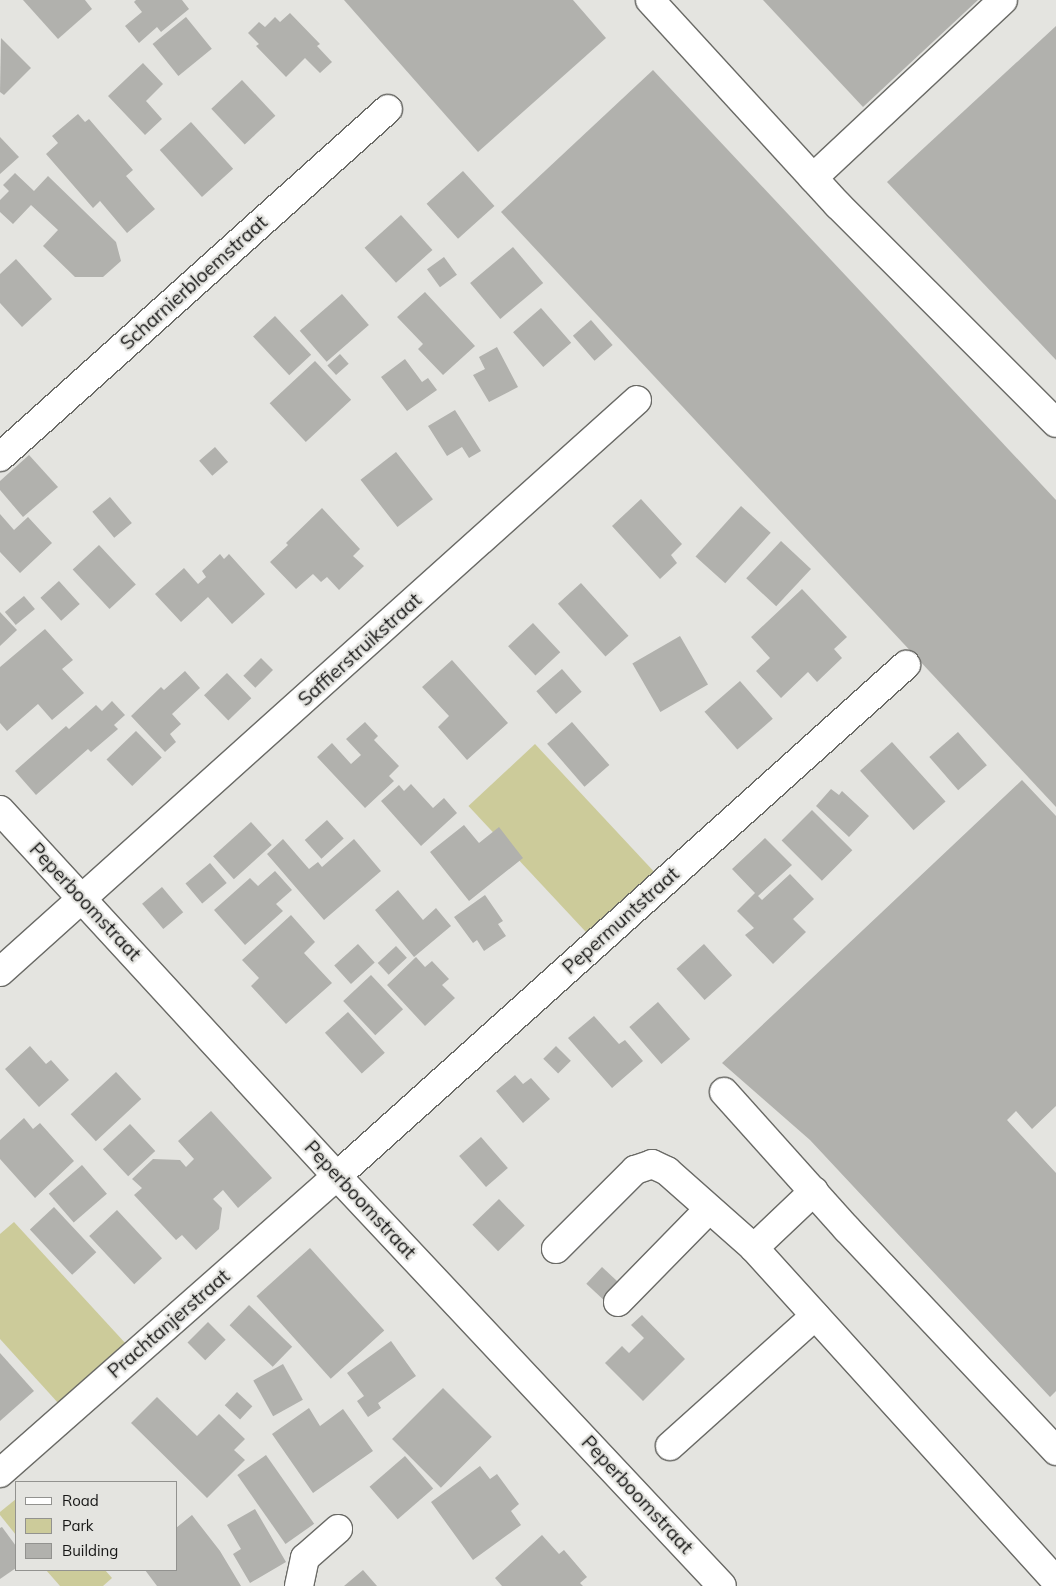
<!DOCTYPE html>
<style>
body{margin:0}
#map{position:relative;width:1056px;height:1586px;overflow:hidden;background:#e4e4e0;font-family:Mulish,sans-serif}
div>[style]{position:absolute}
.green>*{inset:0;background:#cccb9a;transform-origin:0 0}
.building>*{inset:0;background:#b1b1ad;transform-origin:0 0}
.roads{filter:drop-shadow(1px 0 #6a6a66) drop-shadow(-1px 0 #6a6a66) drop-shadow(0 1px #6a6a66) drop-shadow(0 -1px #6a6a66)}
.minor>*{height:28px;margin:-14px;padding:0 14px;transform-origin:14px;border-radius:14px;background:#fff}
span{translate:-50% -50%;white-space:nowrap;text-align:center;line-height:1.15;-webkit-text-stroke:4.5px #e4e4e0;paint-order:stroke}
.street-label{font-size:19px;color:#161615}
.legend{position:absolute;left:15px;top:1481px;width:162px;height:90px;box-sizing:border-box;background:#e4e4e0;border:1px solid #92928f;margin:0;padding:6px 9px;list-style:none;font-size:15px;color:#161615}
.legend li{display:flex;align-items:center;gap:10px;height:25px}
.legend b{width:25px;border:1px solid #92928f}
</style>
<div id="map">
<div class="green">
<i style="left:535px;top:744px;width:176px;height:91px;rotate:47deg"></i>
<i style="clip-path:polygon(14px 1222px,127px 1345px,59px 1404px,0 1339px,0 1234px)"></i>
<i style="clip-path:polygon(16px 1499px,16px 1535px,0 1515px,0 1512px)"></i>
<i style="clip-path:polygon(46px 1570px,105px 1570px,112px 1578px,103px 1586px,60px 1586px)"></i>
</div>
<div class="building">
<i style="clip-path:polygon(23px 0,85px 0,92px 9px,58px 39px)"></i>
<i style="clip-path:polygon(136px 0,182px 0,189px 9px,161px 32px,157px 27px,139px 43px,125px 26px,142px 12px,134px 2px)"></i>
<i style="clip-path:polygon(344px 0,573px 0,606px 38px,478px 152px)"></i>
<i style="clip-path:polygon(763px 0,978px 0,863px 107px)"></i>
<i style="clip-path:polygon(290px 13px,320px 44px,317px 46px,332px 62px,320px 73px,305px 58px,286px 77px,256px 46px,259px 44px,248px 33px,259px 22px,265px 27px,275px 17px,280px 22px)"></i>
<i style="left:186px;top:17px;width:41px;height:43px;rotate:51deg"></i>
<i style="clip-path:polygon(1056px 26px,1056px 360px,887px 182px)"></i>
<i style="clip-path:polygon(1px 38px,31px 68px,4px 95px,0 92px)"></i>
<i style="clip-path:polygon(143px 63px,163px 84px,146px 101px,162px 119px,145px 135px,108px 96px)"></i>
<i style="clip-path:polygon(653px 70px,1056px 500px,1056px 807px,501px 212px)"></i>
<i style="left:242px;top:80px;width:49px;height:42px;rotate:47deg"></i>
<i style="clip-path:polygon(78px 114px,85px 122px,89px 119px,133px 170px,126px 176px,155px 209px,127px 233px,100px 201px,93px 208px,46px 154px,58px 143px,52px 136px)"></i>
<i style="left:191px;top:122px;width:63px;height:42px;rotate:48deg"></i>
<i style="clip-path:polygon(0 137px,19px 157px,0 174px)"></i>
<i style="left:463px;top:171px;width:47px;height:49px;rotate:48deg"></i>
<i style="clip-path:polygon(15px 173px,34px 191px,48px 176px,116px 242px,121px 261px,103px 277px,75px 277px,43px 246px,58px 230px,31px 205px,13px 224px,0 212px,0 200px,9px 191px,3px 185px)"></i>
<i style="left:401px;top:215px;width:47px;height:49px;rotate:48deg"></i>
<i style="left:513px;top:247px;width:47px;height:56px;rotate:50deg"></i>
<i style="left:444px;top:257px;width:22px;height:21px;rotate:54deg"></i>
<i style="clip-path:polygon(16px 259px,52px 299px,22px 327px,0 303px,0 274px)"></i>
<i style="clip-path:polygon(425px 292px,475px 346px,443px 375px,418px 349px,423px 344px,397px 317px)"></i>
<i style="left:342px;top:294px;width:41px;height:56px;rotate:49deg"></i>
<i style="left:541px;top:308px;width:46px;height:37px;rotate:49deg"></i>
<i style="left:275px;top:316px;width:53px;height:30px;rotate:47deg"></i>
<i style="left:591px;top:320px;width:33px;height:24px;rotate:49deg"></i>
<i style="clip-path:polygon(497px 347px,518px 387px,489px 402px,473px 375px,485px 369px,479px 357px)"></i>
<i style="left:340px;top:354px;width:13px;height:17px;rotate:48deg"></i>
<i style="clip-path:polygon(405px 359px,422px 382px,428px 378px,437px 390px,407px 411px,381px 377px)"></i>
<i style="left:315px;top:361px;width:53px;height:62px;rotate:47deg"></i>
<i style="clip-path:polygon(455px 410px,481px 451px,469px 458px,462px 447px,447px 456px,428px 426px)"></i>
<i style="left:215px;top:447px;width:20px;height:21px;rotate:49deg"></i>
<i style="left:396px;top:452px;width:60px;height:45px;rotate:52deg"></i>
<i style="clip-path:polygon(29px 455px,58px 487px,23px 517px,0 490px,0 481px)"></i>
<i style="left:110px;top:497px;width:34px;height:23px;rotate:50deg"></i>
<i style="clip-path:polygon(641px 499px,682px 544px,671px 555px,677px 563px,660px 579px,612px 526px)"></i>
<i style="left:741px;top:506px;width:40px;height:68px;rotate:42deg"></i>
<i style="clip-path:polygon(322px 508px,360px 549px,353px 556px,364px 566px,339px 590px,327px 577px,321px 582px,313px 574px,296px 589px,270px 562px,288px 545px,286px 543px)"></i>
<i style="clip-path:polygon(0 514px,14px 530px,28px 517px,52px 543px,20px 573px,0 552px)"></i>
<i style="left:781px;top:541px;width:41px;height:51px;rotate:43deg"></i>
<i style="left:99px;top:545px;width:54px;height:36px;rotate:47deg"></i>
<i style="clip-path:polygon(220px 554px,224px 559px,229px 554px,265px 594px,232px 624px,208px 597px,181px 622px,155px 594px,184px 568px,198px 584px,206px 577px,202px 571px)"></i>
<i style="left:59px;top:581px;width:31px;height:25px;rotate:48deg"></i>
<i style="left:581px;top:583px;width:71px;height:31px;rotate:48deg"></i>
<i style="clip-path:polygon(802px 589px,847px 637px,834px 649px,842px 658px,817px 682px,808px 672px,781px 698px,756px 671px,770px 658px,751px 637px)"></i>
<i style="left:24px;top:596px;width:17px;height:25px;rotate:50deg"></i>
<i style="clip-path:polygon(0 612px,17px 630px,0 646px)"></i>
<i style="left:533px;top:623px;width:40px;height:34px;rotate:47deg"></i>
<i style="clip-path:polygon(45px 629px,73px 660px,62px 669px,84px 693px,52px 720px,38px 704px,7px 731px,0 723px,0 667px)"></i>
<i style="left:680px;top:636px;width:56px;height:55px;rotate:60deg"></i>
<i style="left:261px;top:658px;width:17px;height:25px;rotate:45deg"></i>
<i style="clip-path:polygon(452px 660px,508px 723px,467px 760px,438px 727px,449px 716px,422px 687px)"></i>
<i style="left:562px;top:669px;width:30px;height:34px;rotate:49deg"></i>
<i style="clip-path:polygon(185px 671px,200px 688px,172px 714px,181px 724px,170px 734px,176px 742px,165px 752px,131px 716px,161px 687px,164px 690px)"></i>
<i style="left:227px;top:673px;width:35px;height:32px;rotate:46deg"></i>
<i style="left:740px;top:681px;width:50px;height:47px;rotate:49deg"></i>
<i style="clip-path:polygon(112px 701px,125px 715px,114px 725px,118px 729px,91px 752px,88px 749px,36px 795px,15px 771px,66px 726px,69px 729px,96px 705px,102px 711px)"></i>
<i style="clip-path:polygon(365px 722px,378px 736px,374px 740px,399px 766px,389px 776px,394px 781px,365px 808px,317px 757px,332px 743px,351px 764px,361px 755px,346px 739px)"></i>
<i style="left:572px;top:722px;width:57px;height:33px;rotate:49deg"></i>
<i style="left:136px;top:731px;width:37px;height:41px;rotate:46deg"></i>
<i style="left:958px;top:732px;width:44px;height:38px;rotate:49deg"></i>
<i style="left:892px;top:742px;width:80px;height:43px;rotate:48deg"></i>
<i style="clip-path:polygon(1022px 780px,1056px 816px,1056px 1106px,1032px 1129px,1016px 1111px,1007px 1120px,1056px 1173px,1056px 1391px,1050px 1397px,810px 1140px,722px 1063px)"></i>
<i style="clip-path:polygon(411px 784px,433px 808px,444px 798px,457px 813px,421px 846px,381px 801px,399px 785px,404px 791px)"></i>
<i style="clip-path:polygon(831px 789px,839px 795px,842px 791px,869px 816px,849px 837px,816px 806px)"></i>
<i style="left:812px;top:810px;width:57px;height:43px;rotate:45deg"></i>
<i style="left:327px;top:820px;width:25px;height:30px;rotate:48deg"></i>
<i style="left:251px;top:822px;width:31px;height:51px;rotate:48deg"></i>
<i style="clip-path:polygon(464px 825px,479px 843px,499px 827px,523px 858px,469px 901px,430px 852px)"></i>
<i style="clip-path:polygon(765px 838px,792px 865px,758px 896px,762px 900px,790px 874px,814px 899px,793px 919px,806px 932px,773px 964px,745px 935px,754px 928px,737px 911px,755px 893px,732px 869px)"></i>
<i style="clip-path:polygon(283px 839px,309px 869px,318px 862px,322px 867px,354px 839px,381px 871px,324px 920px,267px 854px)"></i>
<i style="left:210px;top:863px;width:26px;height:32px;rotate:50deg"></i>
<i style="clip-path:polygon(275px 871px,292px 890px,276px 904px,283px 911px,245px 945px,214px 910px,250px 878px,258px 886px)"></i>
<i style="left:162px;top:887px;width:33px;height:26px;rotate:50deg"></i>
<i style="clip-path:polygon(398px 890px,423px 920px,436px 908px,451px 926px,414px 957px,375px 910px)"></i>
<i style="clip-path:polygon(485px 895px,503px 921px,498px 924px,506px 936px,484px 951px,477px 940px,473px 943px,454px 917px)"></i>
<i style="clip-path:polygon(291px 915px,315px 942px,304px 953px,332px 983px,286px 1024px,251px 986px,259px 978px,242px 960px)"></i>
<i style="left:358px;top:944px;width:25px;height:32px;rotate:48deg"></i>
<i style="left:704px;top:944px;width:42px;height:37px;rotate:48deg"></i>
<i style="left:396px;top:946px;width:16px;height:25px;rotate:47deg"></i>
<i style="clip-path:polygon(416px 957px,425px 967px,432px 961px,449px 979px,442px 985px,455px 998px,425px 1026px,387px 985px)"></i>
<i style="left:371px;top:975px;width:47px;height:38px;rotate:47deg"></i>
<i style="left:658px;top:1002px;width:49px;height:38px;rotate:49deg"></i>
<i style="left:348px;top:1012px;width:55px;height:31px;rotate:48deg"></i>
<i style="clip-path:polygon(594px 1016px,619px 1044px,625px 1040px,643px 1061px,612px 1088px,568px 1038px)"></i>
<i style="clip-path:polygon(30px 1046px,46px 1064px,51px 1060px,69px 1080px,39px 1107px,5px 1069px)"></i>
<i style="left:556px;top:1046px;width:21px;height:18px;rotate:45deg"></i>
<i style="left:116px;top:1072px;width:37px;height:62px;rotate:47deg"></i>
<i style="clip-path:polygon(515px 1075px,523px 1084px,531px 1078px,550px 1099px,523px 1123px,496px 1091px)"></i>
<i style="clip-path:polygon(211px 1111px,272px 1178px,238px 1208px,223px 1190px,213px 1199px,222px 1208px,219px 1229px,196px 1250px,182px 1235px,176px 1240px,134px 1195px,142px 1188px,132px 1179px,153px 1159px,180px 1160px,186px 1167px,194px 1159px,178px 1141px)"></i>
<i style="clip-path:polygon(24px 1118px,33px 1129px,40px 1123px,74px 1161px,35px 1198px,0 1159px,0 1140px)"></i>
<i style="left:130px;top:1124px;width:37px;height:37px;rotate:47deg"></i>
<i style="left:481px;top:1137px;width:41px;height:29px;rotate:49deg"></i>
<i style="left:82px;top:1165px;width:38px;height:44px;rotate:49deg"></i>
<i style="left:499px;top:1199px;width:37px;height:37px;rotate:46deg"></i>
<i style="left:54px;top:1207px;width:62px;height:33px;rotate:47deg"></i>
<i style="left:117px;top:1210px;width:66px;height:38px;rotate:47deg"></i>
<i style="left:310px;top:1248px;width:111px;height:72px;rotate:48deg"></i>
<i style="left:602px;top:1267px;width:26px;height:23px;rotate:43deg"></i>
<i style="left:249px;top:1305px;width:60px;height:28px;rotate:44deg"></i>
<i style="clip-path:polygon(642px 1315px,685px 1359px,643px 1401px,605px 1363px,622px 1346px,629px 1353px,644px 1338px,631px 1325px)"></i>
<i style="left:208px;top:1322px;width:25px;height:29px;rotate:45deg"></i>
<i style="clip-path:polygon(391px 1341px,416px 1376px,378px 1403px,381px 1408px,368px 1417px,357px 1401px,364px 1396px,347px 1373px)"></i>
<i style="clip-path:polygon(0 1353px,34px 1391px,0 1421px)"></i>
<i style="left:283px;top:1364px;width:41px;height:34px;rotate:61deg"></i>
<i style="left:443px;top:1388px;width:69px;height:72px;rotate:45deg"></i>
<i style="left:237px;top:1392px;width:21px;height:18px;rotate:43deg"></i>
<i style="clip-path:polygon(157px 1397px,197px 1436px,219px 1414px,245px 1439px,234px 1450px,245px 1460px,207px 1498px,131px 1423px)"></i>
<i style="clip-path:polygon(309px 1408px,320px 1426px,343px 1409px,373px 1451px,313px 1493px,272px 1434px)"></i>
<i style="left:266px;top:1455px;width:84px;height:35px;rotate:55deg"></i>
<i style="left:405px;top:1456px;width:43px;height:47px;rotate:49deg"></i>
<i style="clip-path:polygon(480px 1466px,490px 1479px,497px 1474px,519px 1504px,511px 1511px,521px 1525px,473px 1560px,431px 1502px)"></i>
<i style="clip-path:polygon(255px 1509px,286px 1562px,250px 1583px,233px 1554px,241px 1549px,227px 1525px)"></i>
<i style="clip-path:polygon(192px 1515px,220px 1551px,241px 1586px,157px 1586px,145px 1570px,176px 1570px,176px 1528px)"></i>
<i style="clip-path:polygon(2px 1527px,16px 1546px,16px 1568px,0 1579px,0 1528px)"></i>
<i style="clip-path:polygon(542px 1535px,559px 1554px,564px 1550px,587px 1577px,580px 1583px,583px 1586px,502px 1586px,495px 1578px)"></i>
<i style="clip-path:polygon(363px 1570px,377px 1586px,344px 1586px)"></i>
</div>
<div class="roads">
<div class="minor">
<i style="left:650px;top:0;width:278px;rotate:47.5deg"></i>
<i style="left:838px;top:205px;width:308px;rotate:45deg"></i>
<i style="left:813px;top:178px;width:260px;rotate:-43.1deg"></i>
<i style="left:0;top:457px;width:521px;rotate:-41.89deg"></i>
<i style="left:0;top:810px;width:498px;rotate:47.4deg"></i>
<i style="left:337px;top:1176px;width:562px;rotate:46.8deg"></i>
<i style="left:0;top:972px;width:856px;rotate:-41.92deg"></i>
<i style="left:724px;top:1092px;width:184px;rotate:48.1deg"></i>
<i style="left:847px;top:1229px;width:305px;rotate:46.7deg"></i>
<i style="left:814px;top:1191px;width:83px;rotate:136.5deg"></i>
<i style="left:754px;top:1248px;width:450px;rotate:47.8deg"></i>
<i style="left:556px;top:1249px;width:112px;rotate:-45deg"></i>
<i style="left:635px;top:1170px;width:18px;rotate:-19deg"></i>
<i style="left:652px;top:1164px;width:17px;rotate:25deg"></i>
<i style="left:667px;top:1171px;width:116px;rotate:41.5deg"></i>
<i style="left:618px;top:1302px;width:130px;rotate:-45.6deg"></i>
<i style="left:670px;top:1446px;width:195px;rotate:-41.9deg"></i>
<i style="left:0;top:1473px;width:449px;rotate:-41.4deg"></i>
<i style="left:337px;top:1176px;width:765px;rotate:-41.93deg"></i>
<i style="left:299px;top:1586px;width:29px;rotate:-78deg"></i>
<i style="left:305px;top:1558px;width:44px;rotate:-41.3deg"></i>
</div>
</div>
<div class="street-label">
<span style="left:194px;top:283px;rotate:-42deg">Scharnierbloemstraat</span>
<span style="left:360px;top:650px;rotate:-42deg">Saffierstruikstraat</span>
<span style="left:85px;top:902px;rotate:47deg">Peperboomstraat</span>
<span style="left:621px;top:921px;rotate:-42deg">Pepermuntstraat</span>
<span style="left:360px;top:1200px;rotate:47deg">Peperboomstraat</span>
<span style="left:169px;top:1324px;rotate:-41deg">Prachtanjerstraat</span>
<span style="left:637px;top:1495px;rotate:47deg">Peperboomstraat</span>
</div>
<ul class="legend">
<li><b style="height:6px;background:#fff"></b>Road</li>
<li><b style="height:14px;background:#cccb9a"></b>Park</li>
<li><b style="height:14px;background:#b1b1ad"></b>Building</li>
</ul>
</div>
